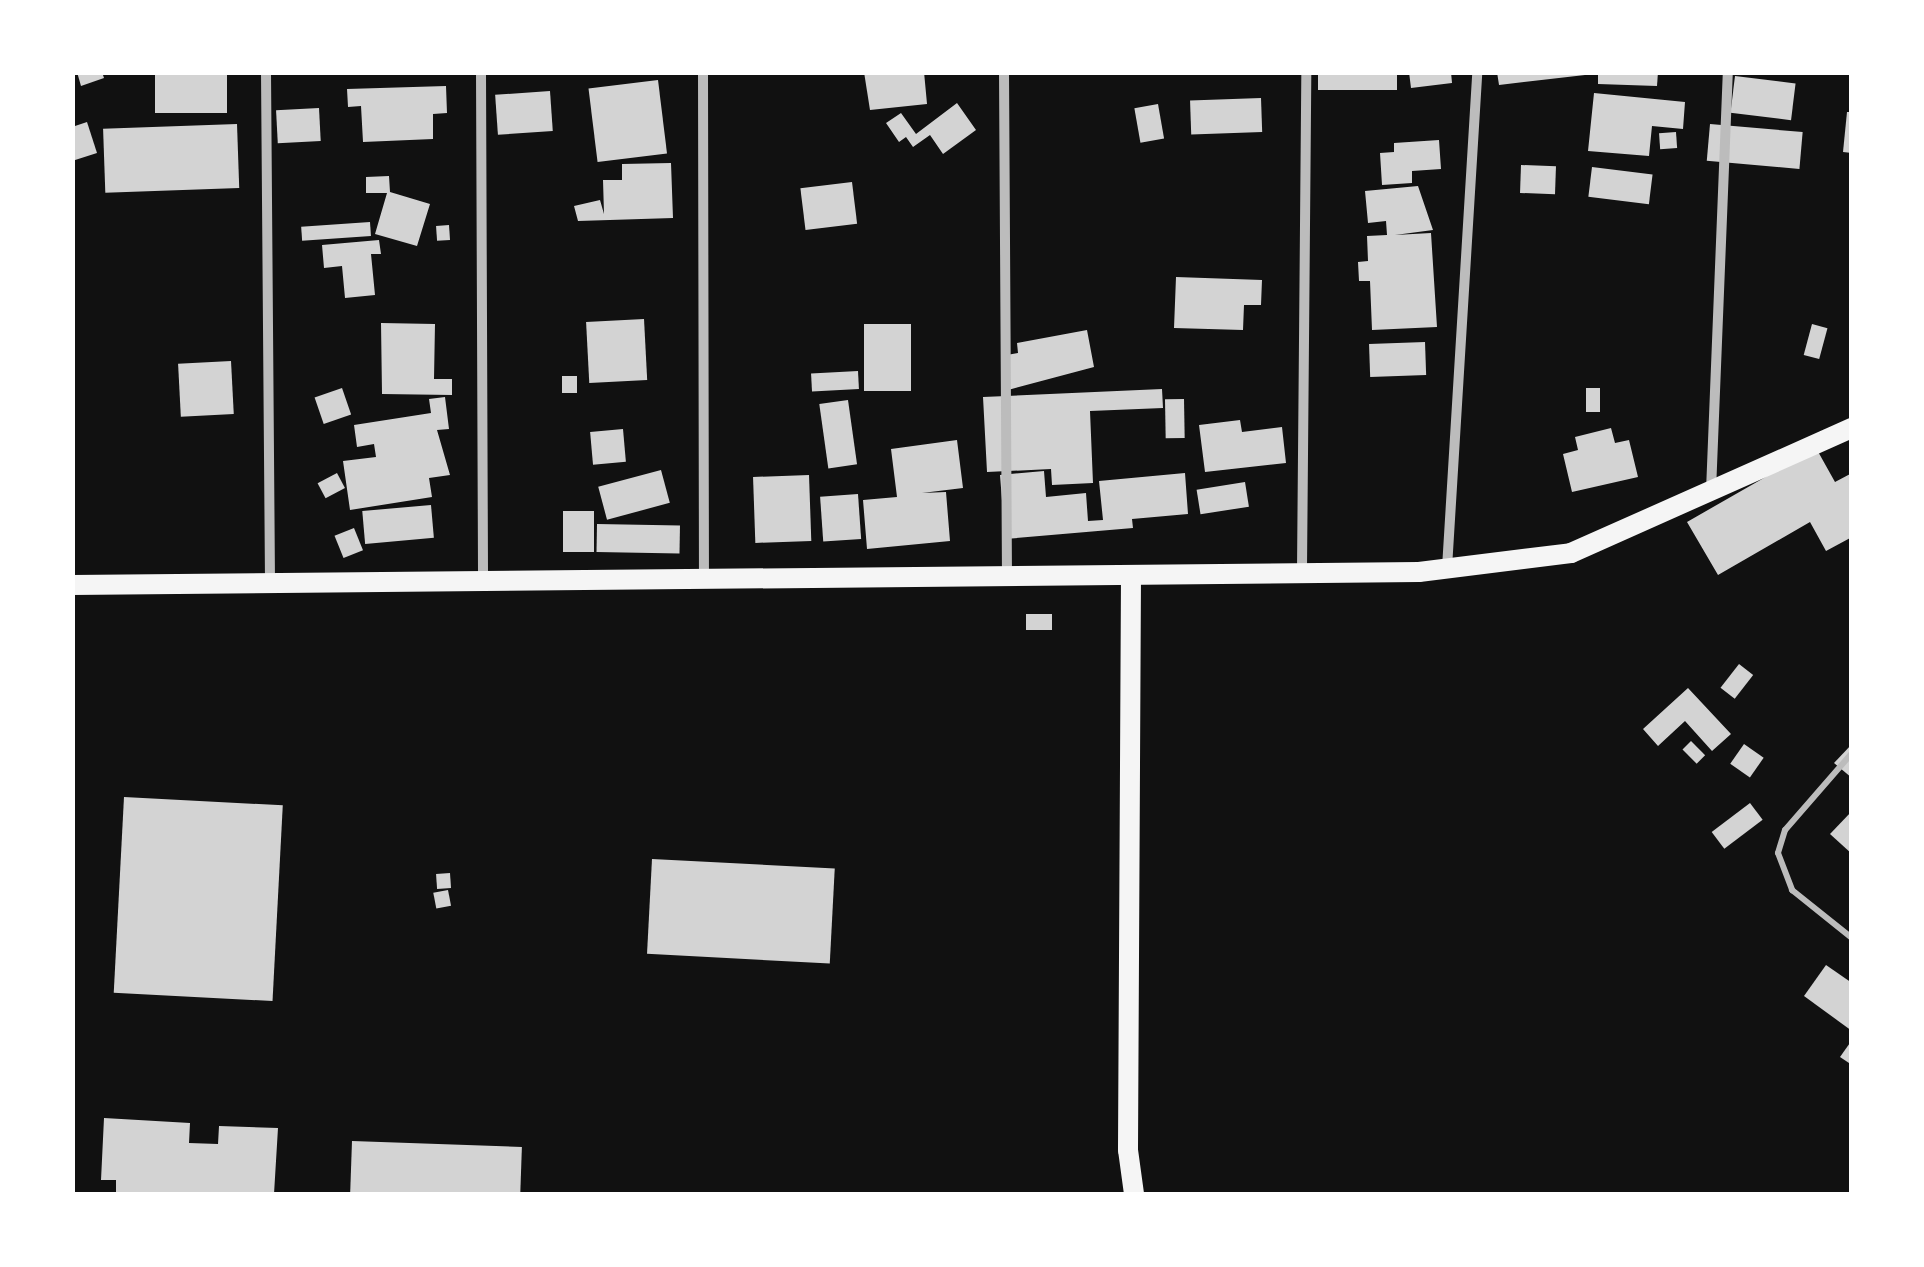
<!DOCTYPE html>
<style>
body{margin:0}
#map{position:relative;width:1924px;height:1267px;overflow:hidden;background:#111;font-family:"IBM Plex Sans",sans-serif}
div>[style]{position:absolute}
.building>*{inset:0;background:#d3d3d3;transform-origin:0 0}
.service>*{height:6px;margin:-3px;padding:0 3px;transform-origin:3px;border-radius:3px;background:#bcbcbc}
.minor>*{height:10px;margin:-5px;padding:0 5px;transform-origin:5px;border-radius:5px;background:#bcbcbc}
.secondary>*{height:20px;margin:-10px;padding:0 10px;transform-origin:10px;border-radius:10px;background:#f5f5f5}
span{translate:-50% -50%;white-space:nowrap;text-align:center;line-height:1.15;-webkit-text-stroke:9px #fff;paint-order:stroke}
.frame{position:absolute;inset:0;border:75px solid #fff;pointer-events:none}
</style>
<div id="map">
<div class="building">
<i style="clip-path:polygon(77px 72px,102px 72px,104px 78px,81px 86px)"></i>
<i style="left:155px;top:72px;width:72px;height:41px"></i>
<i style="clip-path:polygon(864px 72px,924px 72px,927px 104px,870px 110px)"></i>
<i style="left:1318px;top:72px;width:79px;height:18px"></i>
<i style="clip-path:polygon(1409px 72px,1451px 72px,1452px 83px,1411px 88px)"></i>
<i style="clip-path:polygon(1497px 72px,1584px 72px,1585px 75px,1499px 85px)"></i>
<i style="clip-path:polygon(1598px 72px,1658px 72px,1657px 86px,1598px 84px)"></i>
<i style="left:1735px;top:76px;width:61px;height:37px;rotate:7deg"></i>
<i style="left:658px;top:80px;width:74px;height:70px;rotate:83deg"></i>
<i style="clip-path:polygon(446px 86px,447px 113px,433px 114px,433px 139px,363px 142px,361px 106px,348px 107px,347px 89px)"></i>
<i style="left:550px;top:91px;width:40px;height:55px;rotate:86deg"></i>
<i style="clip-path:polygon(1594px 93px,1685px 102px,1683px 129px,1652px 126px,1649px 156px,1588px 151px)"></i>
<i style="left:1261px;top:98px;width:34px;height:71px;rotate:88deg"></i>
<i style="clip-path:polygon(957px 103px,976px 130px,943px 154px,930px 135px,913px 147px,906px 137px,899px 142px,886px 123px,901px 113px,916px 134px)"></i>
<i style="left:1158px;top:104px;width:35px;height:24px;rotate:80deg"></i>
<i style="left:319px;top:108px;width:33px;height:43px;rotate:87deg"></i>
<i style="clip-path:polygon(1847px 112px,1852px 112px,1852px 153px,1843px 152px)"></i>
<i style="clip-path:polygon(87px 122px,97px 153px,72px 161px,72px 127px)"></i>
<i style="left:237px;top:124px;width:64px;height:134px;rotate:88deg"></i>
<i style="left:1710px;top:124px;width:93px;height:37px;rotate:5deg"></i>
<i style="left:1676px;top:132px;width:16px;height:17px;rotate:86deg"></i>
<i style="clip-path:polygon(1439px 140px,1441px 169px,1412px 171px,1412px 183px,1382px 185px,1380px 153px,1394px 152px,1394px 143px)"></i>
<i style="clip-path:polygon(671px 163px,673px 218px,578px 221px,574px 206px,600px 200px,604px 214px,603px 180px,622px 180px,622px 164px)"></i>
<i style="left:1521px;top:165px;width:35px;height:28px;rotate:2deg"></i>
<i style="left:1592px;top:167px;width:61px;height:30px;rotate:7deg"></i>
<i style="clip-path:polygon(389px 176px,390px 192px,430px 204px,417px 246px,375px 234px,387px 193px,366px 193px,366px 177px)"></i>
<i style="left:852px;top:182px;width:42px;height:52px;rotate:83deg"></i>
<i style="clip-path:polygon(1418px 186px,1433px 230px,1395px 235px,1431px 233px,1437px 327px,1372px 330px,1370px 281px,1359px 281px,1358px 262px,1368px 261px,1367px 236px,1387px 235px,1386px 221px,1368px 223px,1365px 191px)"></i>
<i style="left:370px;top:222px;width:14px;height:69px;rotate:86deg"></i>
<i style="left:449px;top:225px;width:15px;height:13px;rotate:86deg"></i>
<i style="clip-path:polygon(379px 240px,381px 254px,371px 254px,375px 295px,345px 298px,342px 266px,324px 268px,322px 245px)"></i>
<i style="clip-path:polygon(1176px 277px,1262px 280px,1261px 305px,1244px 305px,1243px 330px,1174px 328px)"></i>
<i style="left:644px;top:319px;width:61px;height:58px;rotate:87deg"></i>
<i style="clip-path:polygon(381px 323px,435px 324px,434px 379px,452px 379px,452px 395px,382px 394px)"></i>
<i style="left:864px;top:324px;width:47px;height:67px"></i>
<i style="left:1812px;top:324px;width:16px;height:32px;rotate:15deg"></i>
<i style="clip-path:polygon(1087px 330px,1094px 367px,1008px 390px,1001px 356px,1018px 353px,1017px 343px)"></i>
<i style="left:1425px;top:342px;width:33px;height:56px;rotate:88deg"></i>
<i style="left:231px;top:361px;width:53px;height:53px;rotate:87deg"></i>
<i style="left:858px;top:371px;width:18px;height:47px;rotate:87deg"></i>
<i style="left:562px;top:376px;width:15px;height:17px"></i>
<i style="left:342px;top:388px;width:28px;height:29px;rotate:71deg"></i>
<i style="left:1586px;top:388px;width:14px;height:24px"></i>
<i style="clip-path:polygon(1162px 389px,1163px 408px,1090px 411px,1093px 483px,1052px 485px,1051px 469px,987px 472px,983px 397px)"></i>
<i style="clip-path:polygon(445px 397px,449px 429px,437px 430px,450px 475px,429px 478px,432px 497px,350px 510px,343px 461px,376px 457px,374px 444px,357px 447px,354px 425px,431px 413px,429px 399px)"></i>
<i style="left:1184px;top:399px;width:39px;height:19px;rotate:89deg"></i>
<i style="left:848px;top:400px;width:65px;height:29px;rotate:82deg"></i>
<i style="clip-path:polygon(1240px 420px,1242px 432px,1282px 427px,1286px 463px,1205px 472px,1199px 425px)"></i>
<i style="clip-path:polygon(1611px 428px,1615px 443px,1629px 440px,1638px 477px,1572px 492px,1563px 454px,1578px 450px,1575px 437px)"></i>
<i style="left:623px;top:429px;width:33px;height:33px;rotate:85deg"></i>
<i style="clip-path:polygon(957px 440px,963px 488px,922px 493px,946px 492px,950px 541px,867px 549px,863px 500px,897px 497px,891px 449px)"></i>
<i style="clip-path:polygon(1816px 448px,1835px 482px,1852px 473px,1852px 537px,1826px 551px,1810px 522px,1718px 575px,1687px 522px)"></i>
<i style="left:661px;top:470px;width:34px;height:65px;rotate:75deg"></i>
<i style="clip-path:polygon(1044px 471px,1046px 497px,1086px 493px,1088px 521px,1103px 520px,1099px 481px,1185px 473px,1188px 514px,1132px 519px,1133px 528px,1005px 539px,1000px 475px)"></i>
<i style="left:337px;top:473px;width:17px;height:22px;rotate:62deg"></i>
<i style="left:809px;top:475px;width:66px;height:56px;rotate:88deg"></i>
<i style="left:1245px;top:482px;width:25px;height:49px;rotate:81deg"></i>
<i style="left:858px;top:494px;width:45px;height:38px;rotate:86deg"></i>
<i style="left:431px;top:505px;width:33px;height:69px;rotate:85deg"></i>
<i style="left:563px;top:511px;width:31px;height:41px"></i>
<i style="left:597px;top:524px;width:83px;height:28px;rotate:1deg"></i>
<i style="left:354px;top:528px;width:24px;height:21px;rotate:68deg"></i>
<i style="left:1026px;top:614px;width:26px;height:16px"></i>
<i style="left:1739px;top:664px;width:18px;height:30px;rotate:38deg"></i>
<i style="clip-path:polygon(1688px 688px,1731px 734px,1712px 751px,1685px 721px,1658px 746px,1643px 729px)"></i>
<i style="left:1691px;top:741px;width:20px;height:12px;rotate:45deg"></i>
<i style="left:1744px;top:744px;width:24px;height:24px;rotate:35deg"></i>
<i style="clip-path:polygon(1852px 744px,1852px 778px,1834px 763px)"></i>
<i style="left:124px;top:797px;width:159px;height:196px;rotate:3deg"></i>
<i style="left:1750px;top:803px;width:21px;height:48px;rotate:53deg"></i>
<i style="clip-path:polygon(1852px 811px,1852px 854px,1830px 834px)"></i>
<i style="left:652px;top:859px;width:183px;height:95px;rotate:3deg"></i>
<i style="left:450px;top:873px;width:15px;height:14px;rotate:86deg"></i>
<i style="left:448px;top:890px;width:16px;height:15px;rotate:79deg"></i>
<i style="clip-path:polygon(1826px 965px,1852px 983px,1852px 1031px,1804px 996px)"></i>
<i style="clip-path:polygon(1852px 1040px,1852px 1065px,1840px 1057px)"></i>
<i style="clip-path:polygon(104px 1118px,190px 1123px,189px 1143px,218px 1144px,219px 1126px,278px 1128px,274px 1194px,116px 1194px,116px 1180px,101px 1180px)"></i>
<i style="left:352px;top:1141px;width:170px;height:53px;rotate:2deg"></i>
</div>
<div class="service">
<i style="left:1852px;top:753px;width:102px;rotate:131deg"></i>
<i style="left:1785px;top:830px;width:24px;rotate:107deg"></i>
<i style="left:1778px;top:853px;width:40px;rotate:69deg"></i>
<i style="left:1792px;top:890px;width:77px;rotate:38.7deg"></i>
</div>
<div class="minor">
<i style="left:266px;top:72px;width:511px;rotate:89.55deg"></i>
<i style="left:481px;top:72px;width:509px;rotate:89.77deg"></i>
<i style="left:703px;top:72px;width:507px;rotate:89.89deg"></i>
<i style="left:1004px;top:72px;width:504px;rotate:89.66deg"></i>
<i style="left:1711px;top:491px;width:419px;rotate:-87.7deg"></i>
<i style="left:1447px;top:568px;width:497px;rotate:-86.5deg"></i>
<i style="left:1302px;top:569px;width:497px;rotate:-89.5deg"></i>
</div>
<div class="secondary">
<i style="left:1131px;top:575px;width:575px;rotate:90.3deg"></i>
<i style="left:1128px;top:1150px;width:44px;rotate:82.2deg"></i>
<i style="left:72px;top:585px;width:1347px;rotate:-0.55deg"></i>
<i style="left:1419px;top:572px;width:153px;rotate:-7.1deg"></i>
<i style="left:1571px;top:553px;width:308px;rotate:-24deg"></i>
</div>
<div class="frame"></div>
</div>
